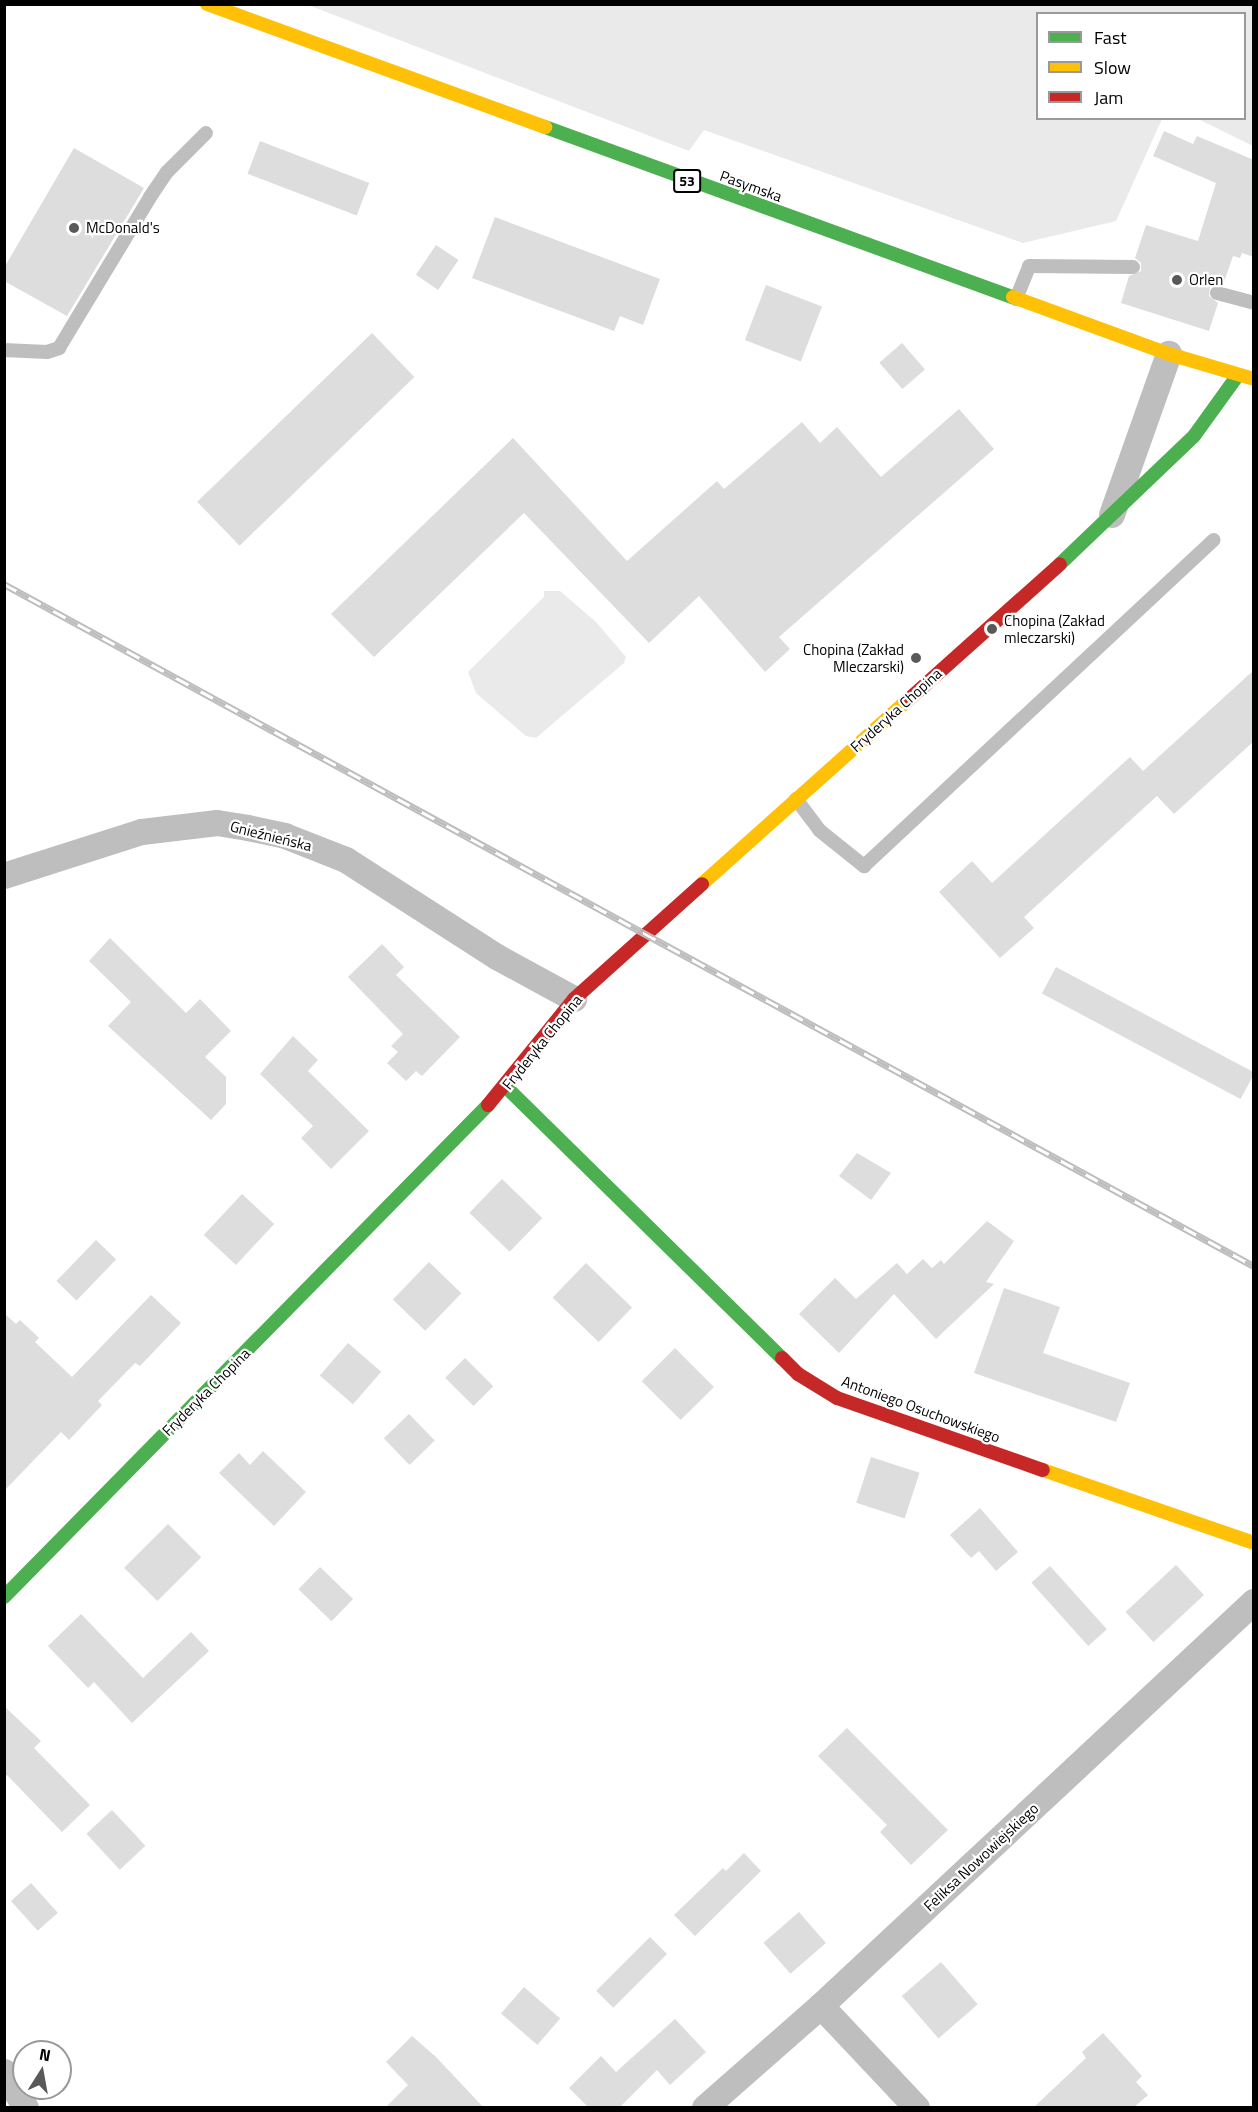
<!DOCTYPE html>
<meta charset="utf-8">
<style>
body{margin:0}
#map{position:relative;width:1258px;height:2112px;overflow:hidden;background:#fff;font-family:"Titillium Web",sans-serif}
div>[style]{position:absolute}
.green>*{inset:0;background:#eaeaea}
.building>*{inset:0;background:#ddd;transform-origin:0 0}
.lane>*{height:14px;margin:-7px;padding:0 7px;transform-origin:7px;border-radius:7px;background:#bebebe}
.street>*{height:26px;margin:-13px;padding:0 13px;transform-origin:13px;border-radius:13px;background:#bebebe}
.fast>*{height:14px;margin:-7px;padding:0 7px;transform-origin:7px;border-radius:7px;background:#4caf50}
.slow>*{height:14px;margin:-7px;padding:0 7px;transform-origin:7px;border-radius:7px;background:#ffc107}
.jam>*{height:14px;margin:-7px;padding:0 7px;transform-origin:7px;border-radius:7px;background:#c62828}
.rail>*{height:7px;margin-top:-3.5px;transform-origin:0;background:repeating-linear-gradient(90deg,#fff 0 14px,#bdbdbd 0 28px);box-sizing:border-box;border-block:2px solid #bdbdbd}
.dots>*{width:16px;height:16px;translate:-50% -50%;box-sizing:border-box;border:3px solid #fff;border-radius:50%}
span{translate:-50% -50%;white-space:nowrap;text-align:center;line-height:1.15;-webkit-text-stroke:4.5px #fff;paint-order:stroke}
.shield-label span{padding:2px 4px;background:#fff;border:2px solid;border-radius:4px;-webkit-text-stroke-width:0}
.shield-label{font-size:14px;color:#000;font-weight:700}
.street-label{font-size:15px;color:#000}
.poi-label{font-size:15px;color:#000}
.left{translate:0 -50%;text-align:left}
.right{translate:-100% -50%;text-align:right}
.frame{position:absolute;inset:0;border:6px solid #000;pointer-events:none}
.legend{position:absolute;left:1036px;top:12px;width:210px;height:108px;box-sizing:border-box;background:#fff;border:2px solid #999;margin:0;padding:8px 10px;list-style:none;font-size:18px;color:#000}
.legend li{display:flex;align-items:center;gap:12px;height:30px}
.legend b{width:30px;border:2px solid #999}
.north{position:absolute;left:12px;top:2040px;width:60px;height:60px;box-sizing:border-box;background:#fff;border:2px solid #999;border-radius:50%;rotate:11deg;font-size:16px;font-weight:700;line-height:24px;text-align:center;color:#000}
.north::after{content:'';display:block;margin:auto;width:21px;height:27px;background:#595959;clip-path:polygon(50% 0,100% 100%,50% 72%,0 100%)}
</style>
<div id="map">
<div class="green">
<i style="clip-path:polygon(308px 5px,1253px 5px,1253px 146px,1198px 119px,1244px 118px,1244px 14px,1038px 14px,1038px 118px,1162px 119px,1116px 221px,1023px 243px,704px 130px,689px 151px)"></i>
<i style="clip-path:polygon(544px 591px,560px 591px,596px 622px,626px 657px,624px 663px,536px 738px,526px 736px,476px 693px,468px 672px,544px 597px)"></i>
</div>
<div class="building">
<i style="clip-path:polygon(1164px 131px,1193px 144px,1197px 136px,1254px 160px,1254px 257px,1242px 253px,1240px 258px,1233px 256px,1223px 285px,1210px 287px,1209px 296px,1218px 303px,1209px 331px,1121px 303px,1129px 276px,1141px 271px,1141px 263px,1135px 258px,1146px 225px,1198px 241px,1216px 183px,1153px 156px)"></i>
<i style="left:260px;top:141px;width:117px;height:35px;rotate:21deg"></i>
<i style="clip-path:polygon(74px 148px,144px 188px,67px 316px,4px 281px,4px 268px)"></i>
<i style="clip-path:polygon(495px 217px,660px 279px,643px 325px,620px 316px,614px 331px,472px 278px)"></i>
<i style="left:436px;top:245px;width:27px;height:36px;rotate:34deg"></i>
<i style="left:766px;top:285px;width:60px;height:59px;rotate:21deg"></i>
<i style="left:372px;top:333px;width:61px;height:243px;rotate:46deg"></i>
<i style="left:902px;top:343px;width:35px;height:30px;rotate:49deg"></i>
<i style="clip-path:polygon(959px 409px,994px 449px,779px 637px,790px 649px,765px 672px,699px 596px,649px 643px,524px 513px,374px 657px,331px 614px,513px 438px,627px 561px,717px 481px,724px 489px,802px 422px,820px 443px,837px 427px,881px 477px)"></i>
<i style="clip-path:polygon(1254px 670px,1254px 741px,1174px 814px,1157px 796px,1024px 917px,1034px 928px,1000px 958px,939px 892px,972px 861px,992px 883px,1130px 757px,1143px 771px)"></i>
<i style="clip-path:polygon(110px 938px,186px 1013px,200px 999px,231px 1031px,205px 1057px,226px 1077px,226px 1104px,211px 1120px,108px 1026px,131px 1002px,89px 961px)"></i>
<i style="clip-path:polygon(382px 944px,404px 967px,396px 975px,460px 1037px,422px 1076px,416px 1071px,406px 1081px,387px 1063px,398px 1052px,391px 1046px,403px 1034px,348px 977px)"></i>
<i style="left:1056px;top:967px;width:225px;height:30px;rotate:28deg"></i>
<i style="clip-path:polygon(293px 1036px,318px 1060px,308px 1071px,369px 1131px,331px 1169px,301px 1138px,313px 1126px,260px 1074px)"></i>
<i style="clip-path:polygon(857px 1153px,891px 1173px,871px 1200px,839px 1176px)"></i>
<i style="left:502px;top:1179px;width:56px;height:47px;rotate:44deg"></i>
<i style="left:242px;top:1194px;width:44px;height:56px;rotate:43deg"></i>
<i style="clip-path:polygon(987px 1221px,1014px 1241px,986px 1282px,994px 1284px,936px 1339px,894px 1294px,839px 1353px,799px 1314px,835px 1278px,856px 1299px,897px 1263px,907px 1274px,923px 1259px,932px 1268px,941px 1260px,944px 1264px)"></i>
<i style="left:96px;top:1240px;width:28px;height:57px;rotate:44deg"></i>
<i style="left:429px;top:1262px;width:45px;height:52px;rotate:44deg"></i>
<i style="left:586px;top:1263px;width:64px;height:48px;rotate:44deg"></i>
<i style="clip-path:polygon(1004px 1288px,1060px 1307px,1043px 1353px,1130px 1383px,1116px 1422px,974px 1373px)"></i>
<i style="clip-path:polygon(151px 1295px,181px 1323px,140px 1366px,135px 1363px,98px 1401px,102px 1405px,69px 1440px,61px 1432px,4px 1491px,4px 1313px,16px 1324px,20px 1320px,39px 1338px,35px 1342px,72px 1377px)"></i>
<i style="left:348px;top:1343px;width:44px;height:43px;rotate:41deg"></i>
<i style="left:675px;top:1348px;width:55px;height:47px;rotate:45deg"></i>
<i style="left:465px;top:1358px;width:40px;height:28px;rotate:45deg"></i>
<i style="left:409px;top:1414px;width:37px;height:35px;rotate:46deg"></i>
<i style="clip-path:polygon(263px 1451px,306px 1492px,274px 1526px,219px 1473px,239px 1453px,250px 1465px)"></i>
<i style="left:871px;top:1457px;width:51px;height:48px;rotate:18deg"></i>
<i style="clip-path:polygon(980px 1508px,1018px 1552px,996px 1571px,979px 1551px,971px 1558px,950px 1535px)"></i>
<i style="left:168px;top:1524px;width:47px;height:62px;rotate:45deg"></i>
<i style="left:1176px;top:1565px;width:41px;height:69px;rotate:47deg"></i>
<i style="left:1050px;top:1566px;width:85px;height:25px;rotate:48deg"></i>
<i style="left:320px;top:1567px;width:46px;height:31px;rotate:44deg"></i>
<i style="clip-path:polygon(81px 1614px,143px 1678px,191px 1632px,209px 1651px,132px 1723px,94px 1682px,88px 1688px,48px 1646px)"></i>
<i style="clip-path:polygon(4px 1706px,41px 1741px,34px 1748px,90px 1805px,62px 1832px,7px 1775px,4px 1778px)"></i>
<i style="clip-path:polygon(847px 1728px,948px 1830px,911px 1865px,880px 1832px,887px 1825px,818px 1756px)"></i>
<i style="left:112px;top:1810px;width:49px;height:35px;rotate:47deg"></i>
<i style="clip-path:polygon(744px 1853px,761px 1871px,695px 1936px,674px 1915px,723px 1868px,726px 1871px)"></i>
<i style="left:31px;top:1883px;width:40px;height:27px;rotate:48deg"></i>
<i style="left:799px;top:1912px;width:41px;height:47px;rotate:49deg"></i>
<i style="left:650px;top:1937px;width:24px;height:76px;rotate:45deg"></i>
<i style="left:941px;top:1962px;width:56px;height:52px;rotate:49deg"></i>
<i style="left:524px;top:1987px;width:48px;height:35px;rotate:41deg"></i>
<i style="clip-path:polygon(675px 2019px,706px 2052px,670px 2085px,657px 2070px,619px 2108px,589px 2108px,569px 2088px,601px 2056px,616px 2072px)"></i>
<i style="clip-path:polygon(1103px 2033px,1142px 2076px,1136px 2082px,1148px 2095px,1133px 2108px,1033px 2108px,1086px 2058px,1082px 2052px)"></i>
<i style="clip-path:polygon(412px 2036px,436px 2057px,484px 2108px,385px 2108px,408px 2085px,386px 2062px)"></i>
</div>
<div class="lane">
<i style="left:1217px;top:293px;width:38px;rotate:15deg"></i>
<i style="left:1016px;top:299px;width:35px;rotate:-68deg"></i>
<i style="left:1029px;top:266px;width:104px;rotate:0.6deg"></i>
<i style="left:4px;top:350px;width:43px;rotate:2.7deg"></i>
<i style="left:47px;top:352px;width:13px;rotate:-18deg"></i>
<i style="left:59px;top:348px;width:176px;rotate:-58.9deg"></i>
<i style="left:150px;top:197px;width:30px;rotate:-56deg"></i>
<i style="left:167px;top:172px;width:55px;rotate:-45deg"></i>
<i style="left:796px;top:799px;width:39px;rotate:53deg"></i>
<i style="left:819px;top:830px;width:58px;rotate:38.7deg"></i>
<i style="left:864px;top:866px;width:478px;rotate:-43deg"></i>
</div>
<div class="street">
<i style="left:1112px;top:515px;width:171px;rotate:-70.5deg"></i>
<i style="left:4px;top:876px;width:145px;rotate:-17.7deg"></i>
<i style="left:142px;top:832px;width:76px;rotate:-6.8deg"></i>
<i style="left:217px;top:823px;width:31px;rotate:9deg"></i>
<i style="left:248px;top:828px;width:38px;rotate:12deg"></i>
<i style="left:285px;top:836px;width:66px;rotate:21.5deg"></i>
<i style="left:346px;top:860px;width:179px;rotate:32.7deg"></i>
<i style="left:497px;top:957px;width:88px;rotate:28.6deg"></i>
<i style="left:821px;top:2006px;width:140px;rotate:46.7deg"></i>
<i style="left:4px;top:2072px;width:42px;rotate:58.6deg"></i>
<i style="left:705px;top:2108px;width:154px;rotate:-41.3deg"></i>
<i style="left:821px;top:2006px;width:592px;rotate:-43.02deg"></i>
</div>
<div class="fast">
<i style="left:545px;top:127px;width:498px;rotate:20deg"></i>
<i style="left:1060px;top:564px;width:185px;rotate:-43.7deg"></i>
<i style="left:1194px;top:436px;width:75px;rotate:-54.2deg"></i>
<i style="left:506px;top:1087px;width:387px;rotate:44.5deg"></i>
<i style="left:4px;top:1597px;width:690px;rotate:-45.47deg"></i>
</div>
<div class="slow">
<i style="left:207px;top:4px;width:360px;rotate:20deg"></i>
<i style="left:1013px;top:297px;width:166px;rotate:20.1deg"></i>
<i style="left:1169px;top:354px;width:89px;rotate:16.4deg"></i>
<i style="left:702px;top:884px;width:275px;rotate:-41.8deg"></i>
<i style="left:1043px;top:1470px;width:223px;rotate:19.1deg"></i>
</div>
<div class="jam">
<i style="left:907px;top:701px;width:205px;rotate:-41.8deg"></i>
<i style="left:488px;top:1105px;width:136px;rotate:-50.9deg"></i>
<i style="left:574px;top:999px;width:172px;rotate:-41.9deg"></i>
<i style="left:782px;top:1358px;width:23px;rotate:45deg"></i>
<i style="left:798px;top:1374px;width:46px;rotate:31.6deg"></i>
<i style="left:837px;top:1398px;width:218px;rotate:19.3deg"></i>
</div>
<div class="rail">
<i style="left:4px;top:584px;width:1424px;rotate:28.62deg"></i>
</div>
<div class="dots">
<i style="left:74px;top:228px;background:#595959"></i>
<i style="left:1177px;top:280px;background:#595959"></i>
<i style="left:992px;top:629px;background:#595959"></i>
<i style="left:916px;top:658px;background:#595959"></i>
</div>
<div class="shield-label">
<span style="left:687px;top:181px">53</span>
</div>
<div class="street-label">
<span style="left:751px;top:186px;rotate:20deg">Pasymska</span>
<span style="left:896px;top:710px;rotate:-42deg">Fryderyka Chopina</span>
<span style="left:271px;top:836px;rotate:14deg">Gnieźnieńska</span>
<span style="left:542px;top:1042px;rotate:-51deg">Fryderyka Chopina</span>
<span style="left:206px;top:1392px;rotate:-45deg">Fryderyka Chopina</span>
<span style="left:921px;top:1409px;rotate:20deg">Antoniego Osuchowskiego</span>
<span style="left:981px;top:1857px;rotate:-43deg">Feliksa Nowowiejskiego</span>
</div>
<div class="poi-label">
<span class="left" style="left:86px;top:228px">McDonald's</span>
<span class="left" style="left:1189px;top:280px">Orlen</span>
<span class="left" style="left:1004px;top:629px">Chopina (Zakład<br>mleczarski)</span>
<span class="right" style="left:904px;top:658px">Chopina (Zakład<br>Mleczarski)</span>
</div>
<div class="frame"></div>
<ul class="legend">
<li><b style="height:8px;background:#4caf50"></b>Fast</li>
<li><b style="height:8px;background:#ffc107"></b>Slow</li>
<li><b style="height:8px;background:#c62828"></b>Jam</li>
</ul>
<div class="north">N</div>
</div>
